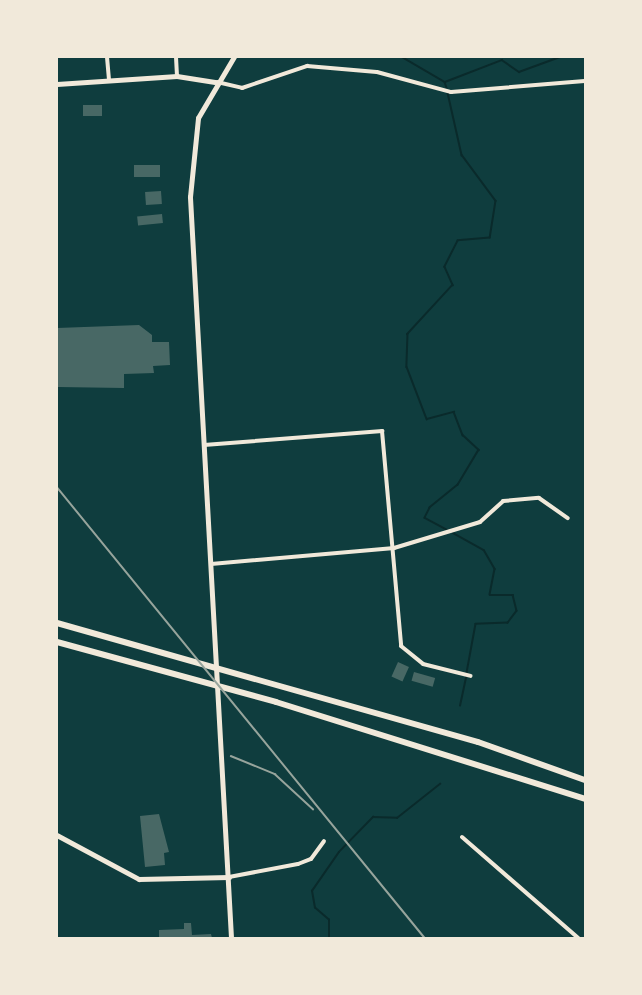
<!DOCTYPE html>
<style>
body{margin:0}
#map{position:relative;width:642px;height:995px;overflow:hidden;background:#0f3d3e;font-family:"Asap Condensed",sans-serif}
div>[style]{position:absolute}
.stream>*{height:1.5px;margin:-0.75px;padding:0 0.75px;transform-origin:0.75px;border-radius:0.75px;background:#0a2a2b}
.building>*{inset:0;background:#486865;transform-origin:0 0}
.minor>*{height:4px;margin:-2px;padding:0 2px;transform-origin:2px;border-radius:2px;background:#f1e9da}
.tertiary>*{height:4.5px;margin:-2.25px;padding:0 2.25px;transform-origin:2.25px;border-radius:2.25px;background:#f1e9da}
.secondary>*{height:4.5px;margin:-2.25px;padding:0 2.25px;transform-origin:2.25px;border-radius:2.25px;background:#f1e9da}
.motorway>*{height:6px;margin:-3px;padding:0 3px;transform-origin:3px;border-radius:3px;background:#f1e9da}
.rail>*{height:1.5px;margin:-0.75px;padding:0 0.75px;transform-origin:0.75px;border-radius:0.75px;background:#97a49c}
span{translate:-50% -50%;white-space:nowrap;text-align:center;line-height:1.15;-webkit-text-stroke:6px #f1e9da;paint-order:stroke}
.frame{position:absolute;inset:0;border:58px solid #f1e9da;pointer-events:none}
</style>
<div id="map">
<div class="stream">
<i style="left:402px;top:57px;width:50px;rotate:30.2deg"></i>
<i style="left:445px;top:82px;width:61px;rotate:-21.1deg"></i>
<i style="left:502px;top:60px;width:21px;rotate:35deg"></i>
<i style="left:519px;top:72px;width:44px;rotate:-20.1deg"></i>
<i style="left:445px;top:82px;width:6px;rotate:72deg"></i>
<i style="left:448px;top:93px;width:64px;rotate:77.3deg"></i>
<i style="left:462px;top:155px;width:57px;rotate:53.5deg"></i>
<i style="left:496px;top:201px;width:37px;rotate:99deg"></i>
<i style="left:490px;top:238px;width:32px;rotate:175deg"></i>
<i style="left:458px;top:241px;width:29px;rotate:117deg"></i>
<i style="left:445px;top:267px;width:20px;rotate:66deg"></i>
<i style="left:453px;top:285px;width:67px;rotate:132.6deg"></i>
<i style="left:408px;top:334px;width:33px;rotate:92deg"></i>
<i style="left:407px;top:367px;width:56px;rotate:69deg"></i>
<i style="left:427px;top:419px;width:28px;rotate:-15deg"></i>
<i style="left:454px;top:412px;width:25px;rotate:69deg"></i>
<i style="left:463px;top:435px;width:22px;rotate:43deg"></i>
<i style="left:479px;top:450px;width:41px;rotate:121deg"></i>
<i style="left:458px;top:485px;width:36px;rotate:141deg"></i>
<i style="left:430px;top:508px;width:11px;rotate:117deg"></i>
<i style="left:425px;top:518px;width:26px;rotate:28deg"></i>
<i style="left:453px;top:533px;width:35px;rotate:29deg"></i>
<i style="left:484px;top:550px;width:22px;rotate:60deg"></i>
<i style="left:495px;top:569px;width:26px;rotate:101deg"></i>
<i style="left:490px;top:595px;width:23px"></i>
<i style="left:513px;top:595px;width:16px;rotate:76deg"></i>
<i style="left:517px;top:611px;width:15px;rotate:127deg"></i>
<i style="left:508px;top:623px;width:32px;rotate:178deg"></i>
<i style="left:476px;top:624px;width:50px;rotate:100.4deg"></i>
<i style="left:460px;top:706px;width:30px;rotate:-78deg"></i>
<i style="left:329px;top:938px;width:18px;rotate:-90deg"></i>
<i style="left:329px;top:920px;width:18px;rotate:-139deg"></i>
<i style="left:315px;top:908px;width:17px;rotate:-100deg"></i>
<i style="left:312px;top:891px;width:47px;rotate:-55.3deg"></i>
<i style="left:339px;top:852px;width:49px;rotate:-45.8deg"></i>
<i style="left:373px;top:817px;width:24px;rotate:2deg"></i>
<i style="left:397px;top:818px;width:55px;rotate:-38.3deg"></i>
</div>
<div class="building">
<i style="left:102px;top:105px;width:11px;height:19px;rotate:90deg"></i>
<i style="left:160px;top:165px;width:12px;height:26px;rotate:90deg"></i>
<i style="left:161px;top:191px;width:13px;height:16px;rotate:86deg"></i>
<i style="left:162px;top:214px;width:9px;height:25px;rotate:84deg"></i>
<i style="clip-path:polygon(139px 325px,152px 335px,152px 342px,169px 342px,170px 365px,153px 366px,154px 373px,124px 374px,124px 388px,58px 387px,57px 328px)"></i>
<i style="left:398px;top:662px;width:12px;height:16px;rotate:24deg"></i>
<i style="left:414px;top:672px;width:22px;height:9px;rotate:16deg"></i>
<i style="clip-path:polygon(159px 814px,169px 852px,164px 853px,165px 865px,145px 867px,140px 816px)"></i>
<i style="clip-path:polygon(184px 923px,191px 923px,192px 935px,211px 934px,212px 938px,159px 938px,159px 930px,184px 929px)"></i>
</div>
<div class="minor">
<i style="left:107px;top:57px;width:23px;rotate:85deg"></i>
<i style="left:176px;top:57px;width:19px;rotate:87deg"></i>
<i style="left:217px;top:82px;width:26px;rotate:13deg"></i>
<i style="left:242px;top:88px;width:69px;rotate:-18.7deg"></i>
<i style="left:307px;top:66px;width:70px;rotate:4.9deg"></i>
<i style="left:377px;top:72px;width:77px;rotate:15.1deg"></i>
<i style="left:451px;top:92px;width:134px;rotate:-4.7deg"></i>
<i style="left:204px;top:445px;width:179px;rotate:-4.5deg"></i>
<i style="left:382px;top:431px;width:216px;rotate:84.9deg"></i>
<i style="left:401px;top:646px;width:28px;rotate:39deg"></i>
<i style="left:423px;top:664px;width:49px;rotate:14deg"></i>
<i style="left:211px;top:564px;width:184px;rotate:-5deg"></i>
<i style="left:394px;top:548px;width:90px;rotate:-16.8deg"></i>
<i style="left:480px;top:522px;width:31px;rotate:-42deg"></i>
<i style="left:503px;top:501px;width:36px;rotate:-5deg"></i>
<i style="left:539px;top:498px;width:35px;rotate:35deg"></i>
<i style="left:462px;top:837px;width:154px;rotate:41deg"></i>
<i style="left:229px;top:877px;width:70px;rotate:-10.7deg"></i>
<i style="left:298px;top:864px;width:14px;rotate:-21deg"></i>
<i style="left:311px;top:859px;width:22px;rotate:-54deg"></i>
</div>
<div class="tertiary">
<i style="left:57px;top:835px;width:93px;rotate:28.2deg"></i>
<i style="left:139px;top:879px;width:90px;rotate:-1.3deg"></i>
</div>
<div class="secondary">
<i style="left:57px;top:84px;width:120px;rotate:-3.8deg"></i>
<i style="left:177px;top:76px;width:38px;rotate:9deg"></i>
<i style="left:231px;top:938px;width:742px;rotate:-93.17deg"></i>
<i style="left:190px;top:197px;width:79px;rotate:-84.2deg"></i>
<i style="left:198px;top:118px;width:71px;rotate:-59.5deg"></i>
</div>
<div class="motorway">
<i style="left:57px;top:623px;width:437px;rotate:15.8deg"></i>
<i style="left:478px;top:742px;width:114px;rotate:19.6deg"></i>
<i style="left:57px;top:642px;width:227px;rotate:15.3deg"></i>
<i style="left:276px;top:702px;width:324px;rotate:17.4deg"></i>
</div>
<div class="rail">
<i style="left:57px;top:487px;width:582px;rotate:50.79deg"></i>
<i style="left:231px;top:756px;width:48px;rotate:22.2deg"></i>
<i style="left:275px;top:774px;width:52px;rotate:42.6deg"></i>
</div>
<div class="frame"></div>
</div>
